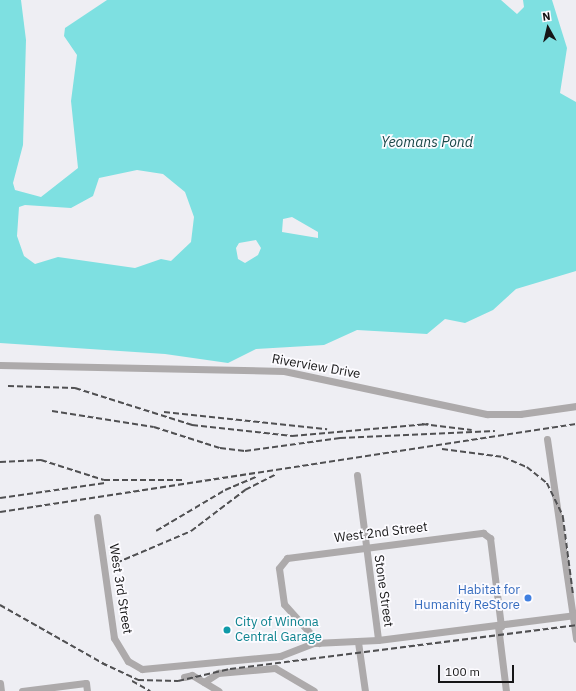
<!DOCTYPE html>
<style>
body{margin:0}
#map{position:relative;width:576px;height:691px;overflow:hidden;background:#eeeef3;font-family:"IBM Plex Sans",sans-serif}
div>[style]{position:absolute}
.water>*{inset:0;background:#7ee0e1}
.minor>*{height:7px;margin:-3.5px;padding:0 3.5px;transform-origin:3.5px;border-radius:3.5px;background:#adaaab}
.rail>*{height:1.5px;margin-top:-0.75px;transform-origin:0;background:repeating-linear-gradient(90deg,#505052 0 6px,transparent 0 9px)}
.dots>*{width:11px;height:11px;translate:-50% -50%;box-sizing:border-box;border:2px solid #fcfbff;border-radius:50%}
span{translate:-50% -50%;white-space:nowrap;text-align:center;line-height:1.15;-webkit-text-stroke:3.5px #fcfbff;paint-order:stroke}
.street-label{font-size:13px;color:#161617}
.shop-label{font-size:13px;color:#366cbe}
.right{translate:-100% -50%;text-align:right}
.culture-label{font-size:13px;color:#0d838f}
.left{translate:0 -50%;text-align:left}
.water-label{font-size:14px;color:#194748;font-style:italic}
.north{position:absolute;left:528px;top:8px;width:40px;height:40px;-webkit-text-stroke:3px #fcfbff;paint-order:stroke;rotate:352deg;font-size:11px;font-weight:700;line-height:16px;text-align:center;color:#161617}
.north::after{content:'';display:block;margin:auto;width:14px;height:18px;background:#161617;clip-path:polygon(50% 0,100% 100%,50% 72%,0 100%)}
.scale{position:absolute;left:438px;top:665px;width:76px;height:18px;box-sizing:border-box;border:2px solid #161617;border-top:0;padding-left:5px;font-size:12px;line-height:14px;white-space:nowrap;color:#161617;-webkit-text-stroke:3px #fcfbff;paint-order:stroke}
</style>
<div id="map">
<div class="water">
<i style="clip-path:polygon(evenodd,0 0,21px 0,26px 40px,23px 145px,13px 183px,15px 190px,41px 197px,78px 168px,71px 101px,77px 55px,64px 36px,65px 28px,107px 0,501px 0,517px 14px,524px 7px,523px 0,552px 0,567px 48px,560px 93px,576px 102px,576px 271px,516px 289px,493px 310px,465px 323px,445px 319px,427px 334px,357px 330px,324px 345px,256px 349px,228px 363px,165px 354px,0 343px,0 0,137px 170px,163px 174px,185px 192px,194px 217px,191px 242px,171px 261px,161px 259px,135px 268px,58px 257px,35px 264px,24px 256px,17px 236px,19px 207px,25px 205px,71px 208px,93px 196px,99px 178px,137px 170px,0 0,292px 217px,318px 232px,318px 238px,282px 232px,283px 219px,292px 217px,0 0,256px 240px,261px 248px,258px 255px,245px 263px,238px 259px,236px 248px,239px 243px,256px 240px)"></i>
</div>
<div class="minor">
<i style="left:0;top:365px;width:284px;rotate:1.2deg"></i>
<i style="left:284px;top:371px;width:208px;rotate:12deg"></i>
<i style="left:487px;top:414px;width:33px"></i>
<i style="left:520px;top:414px;width:57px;rotate:-8.1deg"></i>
<i style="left:547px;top:439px;width:202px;rotate:81.7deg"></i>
<i style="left:357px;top:475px;width:166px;rotate:82.7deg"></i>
<i style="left:97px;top:517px;width:122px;rotate:82deg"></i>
<i style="left:114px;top:638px;width:27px;rotate:59deg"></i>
<i style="left:128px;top:661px;width:16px;rotate:30deg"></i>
<i style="left:142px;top:669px;width:139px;rotate:-5.4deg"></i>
<i style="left:280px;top:656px;width:36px;rotate:-21deg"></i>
<i style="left:314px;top:643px;width:64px;rotate:-2.7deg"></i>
<i style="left:378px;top:640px;width:200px;rotate:-7.2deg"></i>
<i style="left:498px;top:626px;width:65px;rotate:83deg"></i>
<i style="left:358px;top:642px;width:49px;rotate:81.9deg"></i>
<i style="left:319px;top:643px;width:52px;rotate:-131.9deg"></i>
<i style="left:284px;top:604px;width:36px;rotate:-98deg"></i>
<i style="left:279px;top:568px;width:13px;rotate:-51deg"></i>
<i style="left:287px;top:558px;width:198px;rotate:-7.3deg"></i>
<i style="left:483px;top:533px;width:9px;rotate:36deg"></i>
<i style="left:490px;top:538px;width:89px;rotate:82.9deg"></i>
<i style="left:184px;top:677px;width:8px;rotate:-14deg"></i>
<i style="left:192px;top:675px;width:31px;rotate:31deg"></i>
<i style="left:204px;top:682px;width:17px;rotate:-33deg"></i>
<i style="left:218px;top:673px;width:57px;rotate:-5deg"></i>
<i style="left:275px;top:668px;width:45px;rotate:30.5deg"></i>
<i style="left:0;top:683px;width:8px;rotate:83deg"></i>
<i style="left:22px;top:691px;width:64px;rotate:-7.1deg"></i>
<i style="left:86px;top:683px;width:8px;rotate:83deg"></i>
</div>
<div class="rail">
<i style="left:8px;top:386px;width:67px;rotate:1.7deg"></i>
<i style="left:75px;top:388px;width:123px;rotate:17.5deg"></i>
<i style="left:192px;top:425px;width:101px;rotate:6.3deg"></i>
<i style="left:292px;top:436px;width:137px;rotate:-5deg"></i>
<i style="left:52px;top:411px;width:103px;rotate:8.9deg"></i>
<i style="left:154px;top:427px;width:69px;rotate:17.7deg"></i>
<i style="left:220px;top:448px;width:25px;rotate:7deg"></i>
<i style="left:245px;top:451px;width:96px;rotate:-7.8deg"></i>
<i style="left:340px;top:438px;width:155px;rotate:-2.6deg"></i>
<i style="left:164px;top:412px;width:164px;rotate:6deg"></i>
<i style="left:422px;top:424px;width:50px;rotate:6.8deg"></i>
<i style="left:442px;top:449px;width:62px;rotate:7.5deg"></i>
<i style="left:503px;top:457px;width:26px;rotate:23deg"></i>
<i style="left:527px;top:467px;width:26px;rotate:39deg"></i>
<i style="left:547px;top:483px;width:37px;rotate:64deg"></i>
<i style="left:563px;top:516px;width:78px;rotate:82.6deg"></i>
<i style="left:0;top:462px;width:41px;rotate:-2.8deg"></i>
<i style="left:41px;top:460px;width:66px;rotate:17.6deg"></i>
<i style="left:104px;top:480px;width:80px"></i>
<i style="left:0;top:498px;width:106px;rotate:-8.1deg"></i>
<i style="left:0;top:512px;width:583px;rotate:-8.69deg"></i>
<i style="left:156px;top:531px;width:80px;rotate:-30.7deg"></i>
<i style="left:225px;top:490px;width:34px;rotate:-23deg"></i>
<i style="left:116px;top:563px;width:82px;rotate:-23.1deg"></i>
<i style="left:191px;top:531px;width:68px;rotate:-37.2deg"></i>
<i style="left:245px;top:490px;width:35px;rotate:-27deg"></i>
<i style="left:0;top:605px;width:122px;rotate:29.5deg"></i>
<i style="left:102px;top:663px;width:40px;rotate:25deg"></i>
<i style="left:138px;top:680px;width:40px;rotate:1.4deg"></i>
<i style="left:178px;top:681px;width:53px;rotate:-13deg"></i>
<i style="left:230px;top:669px;width:349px;rotate:-7.2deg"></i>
<i style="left:132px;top:681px;width:21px;rotate:29deg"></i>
</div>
<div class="dots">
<i style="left:528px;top:598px;background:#3f7fe0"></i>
<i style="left:227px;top:630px;background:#0f9aa8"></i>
</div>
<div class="street-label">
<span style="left:316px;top:367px;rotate:10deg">Riverview Drive</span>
<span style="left:381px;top:533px;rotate:-7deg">West 2nd Street</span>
<span style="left:120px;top:589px;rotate:81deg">West 3rd Street</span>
<span style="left:383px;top:591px;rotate:82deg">Stone Street</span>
</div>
<div class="shop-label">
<span class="right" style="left:520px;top:598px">Habitat for<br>Humanity ReStore</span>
</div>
<div class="culture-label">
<span class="left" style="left:235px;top:630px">City of Winona<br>Central Garage</span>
</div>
<div class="water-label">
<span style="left:427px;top:142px">Yeomans Pond</span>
</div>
<div class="north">N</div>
<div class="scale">100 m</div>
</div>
